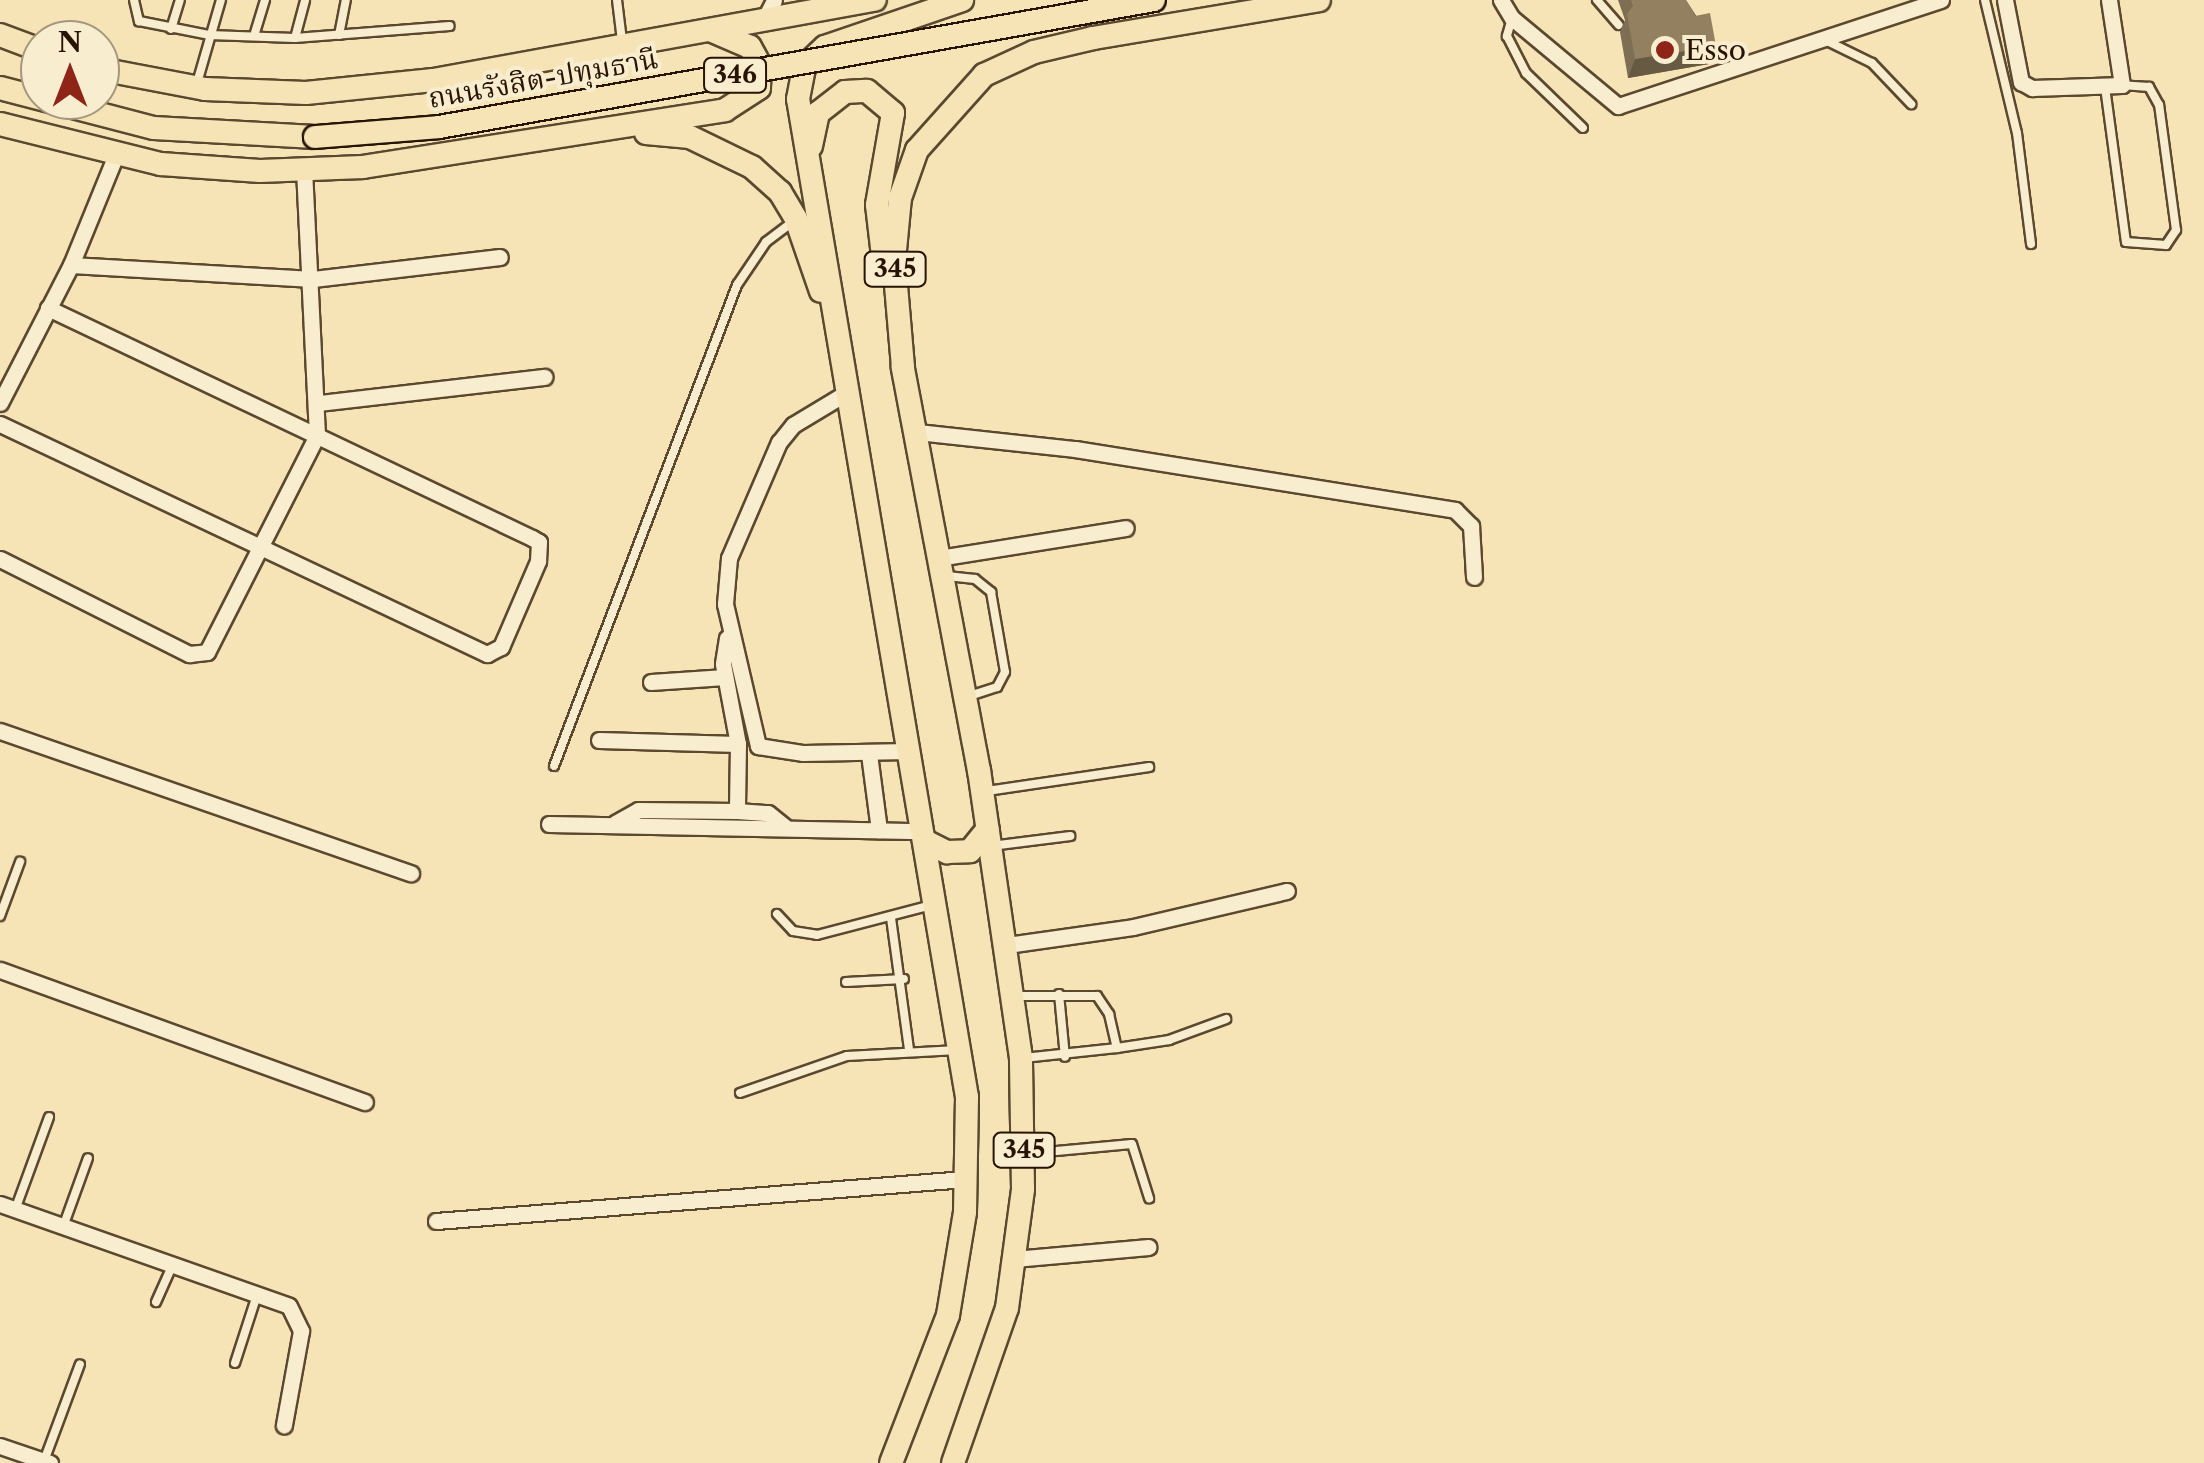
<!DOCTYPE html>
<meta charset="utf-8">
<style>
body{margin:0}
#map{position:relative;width:2204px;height:1463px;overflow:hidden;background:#f6e4b7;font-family:"Libre Caslon Text","Noto Serif Thai",serif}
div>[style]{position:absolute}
.roads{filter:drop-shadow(2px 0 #5b482f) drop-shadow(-2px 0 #5b482f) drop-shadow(0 2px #5b482f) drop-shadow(0 -2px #5b482f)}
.lane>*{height:8px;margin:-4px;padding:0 4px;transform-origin:4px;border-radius:4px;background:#f9edd0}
.street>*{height:15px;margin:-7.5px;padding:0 7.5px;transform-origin:7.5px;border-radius:7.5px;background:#f9edd0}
.primary>*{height:22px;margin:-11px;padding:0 11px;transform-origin:11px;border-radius:11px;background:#f6e4b7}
.bridges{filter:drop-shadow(2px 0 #271402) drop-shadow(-2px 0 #271402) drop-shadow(0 2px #271402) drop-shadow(0 -2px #271402)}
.primary-bridge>*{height:22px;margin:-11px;padding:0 11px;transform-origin:11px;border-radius:11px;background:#f6e4b7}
.wall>*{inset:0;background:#7e6e53}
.shaded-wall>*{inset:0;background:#675a43}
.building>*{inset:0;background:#938060}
.dots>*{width:28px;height:28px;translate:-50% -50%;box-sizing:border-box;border:5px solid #f9edd0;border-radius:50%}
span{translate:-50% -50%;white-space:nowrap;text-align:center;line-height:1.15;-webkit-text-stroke:8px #f9edd0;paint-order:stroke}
.shield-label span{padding:2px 8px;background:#f9edd0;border:2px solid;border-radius:8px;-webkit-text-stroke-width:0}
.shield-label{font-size:25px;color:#271402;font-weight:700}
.poi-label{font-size:28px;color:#271402}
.left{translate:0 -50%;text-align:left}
.street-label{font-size:28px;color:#271402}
.north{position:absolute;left:20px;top:20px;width:100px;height:100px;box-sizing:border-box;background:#f9edd0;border:2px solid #a5967e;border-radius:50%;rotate:0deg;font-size:28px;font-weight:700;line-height:40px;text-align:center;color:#271402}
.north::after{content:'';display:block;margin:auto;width:35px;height:45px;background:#8f2418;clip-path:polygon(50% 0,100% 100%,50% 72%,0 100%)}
</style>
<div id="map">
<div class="roads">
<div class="lane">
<i style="left:134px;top:0;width:22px;rotate:77deg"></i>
<i style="left:139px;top:21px;width:71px;rotate:11.3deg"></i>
<i style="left:209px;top:35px;width:86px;rotate:2deg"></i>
<i style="left:295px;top:38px;width:155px;rotate:-4.4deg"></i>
<i style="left:617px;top:0;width:41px;rotate:83deg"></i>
<i style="left:1597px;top:0;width:33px;rotate:49deg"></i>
<i style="left:1985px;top:0;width:137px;rotate:76.5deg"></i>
<i style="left:2017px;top:133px;width:112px;rotate:82.8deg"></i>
<i style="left:1512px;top:18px;width:19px;rotate:106deg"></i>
<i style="left:1507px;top:36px;width:42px;rotate:62.8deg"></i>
<i style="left:1526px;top:73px;width:79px;rotate:44deg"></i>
<i style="left:171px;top:29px;width:30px;rotate:-73deg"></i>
<i style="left:339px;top:35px;width:36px;rotate:-79deg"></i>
<i style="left:254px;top:36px;width:38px;rotate:-73deg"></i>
<i style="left:295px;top:38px;width:39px;rotate:-75deg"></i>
<i style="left:1827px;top:41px;width:50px;rotate:26.1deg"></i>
<i style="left:1872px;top:63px;width:57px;rotate:46.4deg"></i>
<i style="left:197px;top:83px;width:86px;rotate:-73.9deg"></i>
<i style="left:2105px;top:87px;width:156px;rotate:82.3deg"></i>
<i style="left:2126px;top:242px;width:40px;rotate:4.3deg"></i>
<i style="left:2166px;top:245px;width:18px;rotate:-56deg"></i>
<i style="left:2176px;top:230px;width:126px;rotate:-97.7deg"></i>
<i style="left:2159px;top:105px;width:21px;rotate:-119deg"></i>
<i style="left:2149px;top:87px;width:27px;rotate:-176deg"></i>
<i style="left:947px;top:576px;width:28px;rotate:6deg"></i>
<i style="left:975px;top:579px;width:21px;rotate:39deg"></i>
<i style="left:991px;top:592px;width:81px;rotate:80.1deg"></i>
<i style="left:1005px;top:672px;width:17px;rotate:118deg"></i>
<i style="left:997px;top:687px;width:32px;rotate:162deg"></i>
<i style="left:554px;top:766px;width:515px;rotate:-69.17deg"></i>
<i style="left:737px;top:285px;width:52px;rotate:-56deg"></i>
<i style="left:766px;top:242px;width:34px;rotate:-37deg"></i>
<i style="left:987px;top:791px;width:164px;rotate:-8.4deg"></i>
<i style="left:991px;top:846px;width:80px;rotate:-7.2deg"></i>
<i style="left:777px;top:914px;width:23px;rotate:47deg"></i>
<i style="left:793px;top:931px;width:24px;rotate:9deg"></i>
<i style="left:817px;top:935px;width:118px;rotate:-14.7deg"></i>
<i style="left:0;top:916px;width:58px;rotate:-69.7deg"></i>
<i style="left:891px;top:918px;width:132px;rotate:82.2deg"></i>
<i style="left:846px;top:982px;width:58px;rotate:-3deg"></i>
<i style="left:1059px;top:994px;width:63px;rotate:84.6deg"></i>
<i style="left:1018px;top:996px;width:79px"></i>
<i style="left:1097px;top:996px;width:22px;rotate:56deg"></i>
<i style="left:1109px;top:1014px;width:35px;rotate:77deg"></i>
<i style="left:1117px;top:1048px;width:94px;rotate:173.9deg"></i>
<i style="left:1117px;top:1048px;width:53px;rotate:-8.7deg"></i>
<i style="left:1169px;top:1040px;width:61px;rotate:-20.2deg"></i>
<i style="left:740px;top:1093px;width:113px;rotate:-19.1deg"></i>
<i style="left:847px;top:1056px;width:111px;rotate:-3.1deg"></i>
<i style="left:1024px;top:1154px;width:108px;rotate:-5.3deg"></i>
<i style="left:1132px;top:1144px;width:57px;rotate:72.5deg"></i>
<i style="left:15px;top:1210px;width:99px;rotate:-69.9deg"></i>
<i style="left:63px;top:1227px;width:73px;rotate:-70.1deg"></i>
<i style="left:156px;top:1302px;width:42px;rotate:-65.9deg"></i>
<i style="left:235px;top:1363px;width:71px;rotate:-72.1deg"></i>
<i style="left:44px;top:1461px;width:103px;rotate:-69.6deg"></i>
</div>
<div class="street">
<i style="left:1501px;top:0;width:21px;rotate:59deg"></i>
<i style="left:1512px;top:18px;width:138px;rotate:39.7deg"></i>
<i style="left:1618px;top:106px;width:340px;rotate:-18.2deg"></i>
<i style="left:2005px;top:0;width:84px;rotate:79deg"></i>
<i style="left:2021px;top:82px;width:13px;rotate:29deg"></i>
<i style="left:2032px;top:88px;width:90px;rotate:-1.9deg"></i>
<i style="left:2122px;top:85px;width:86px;rotate:-98.7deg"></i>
<i style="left:764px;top:20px;width:22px;rotate:-63deg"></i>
<i style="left:71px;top:265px;width:242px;rotate:3.3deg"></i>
<i style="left:313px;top:279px;width:188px;rotate:-6.7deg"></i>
<i style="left:846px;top:393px;width:62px;rotate:148.9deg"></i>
<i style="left:793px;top:425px;width:22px;rotate:129deg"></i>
<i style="left:779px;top:442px;width:126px;rotate:113.3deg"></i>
<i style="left:729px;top:558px;width:46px;rotate:95deg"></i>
<i style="left:725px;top:604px;width:146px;rotate:76.9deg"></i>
<i style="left:758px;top:746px;width:46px;rotate:8.8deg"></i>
<i style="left:803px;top:753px;width:105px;rotate:-1.1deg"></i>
<i style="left:0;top:403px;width:155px;rotate:-62.8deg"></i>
<i style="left:71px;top:265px;width:119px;rotate:-67.8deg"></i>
<i style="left:319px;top:403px;width:227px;rotate:-6.6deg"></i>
<i style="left:0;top:424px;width:539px;rotate:25.28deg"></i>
<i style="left:487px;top:654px;width:16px;rotate:-27deg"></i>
<i style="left:501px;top:647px;width:94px;rotate:-66.7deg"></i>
<i style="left:538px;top:561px;width:19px;rotate:-87deg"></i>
<i style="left:539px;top:542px;width:8px;rotate:-150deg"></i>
<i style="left:532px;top:538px;width:536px;rotate:-154.58deg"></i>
<i style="left:918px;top:432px;width:158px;rotate:6.2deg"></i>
<i style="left:1075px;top:449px;width:385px;rotate:9.1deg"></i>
<i style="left:1455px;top:510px;width:23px;rotate:45deg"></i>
<i style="left:1471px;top:526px;width:51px;rotate:86.6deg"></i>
<i style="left:939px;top:558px;width:189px;rotate:-9.1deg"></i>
<i style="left:0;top:559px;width:212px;rotate:26.7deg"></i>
<i style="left:189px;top:654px;width:18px;rotate:-6deg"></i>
<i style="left:207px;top:652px;width:243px;rotate:-63.1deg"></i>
<i style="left:317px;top:435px;width:263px;rotate:-92.8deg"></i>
<i style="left:727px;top:638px;width:26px;rotate:99deg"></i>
<i style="left:723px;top:664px;width:81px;rotate:79.4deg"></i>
<i style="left:738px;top:744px;width:67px;rotate:90.9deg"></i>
<i style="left:651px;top:682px;width:74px;rotate:-3.9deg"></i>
<i style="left:0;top:731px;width:435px;rotate:19.1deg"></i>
<i style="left:599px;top:740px;width:139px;rotate:1.6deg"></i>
<i style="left:869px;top:754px;width:77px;rotate:82.5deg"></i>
<i style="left:615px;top:823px;width:26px;rotate:-29deg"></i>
<i style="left:638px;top:810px;width:99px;rotate:0.6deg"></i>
<i style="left:737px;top:811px;width:31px;rotate:4deg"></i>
<i style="left:768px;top:813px;width:22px;rotate:39deg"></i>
<i style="left:549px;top:824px;width:374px;rotate:1.1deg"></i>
<i style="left:1007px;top:945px;width:127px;rotate:-8.1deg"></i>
<i style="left:1133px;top:927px;width:158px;rotate:-13.2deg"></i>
<i style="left:0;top:970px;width:388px;rotate:19.9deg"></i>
<i style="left:0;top:1204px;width:306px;rotate:19.4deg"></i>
<i style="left:289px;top:1306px;width:28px;rotate:64deg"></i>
<i style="left:301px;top:1331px;width:96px;rotate:100.3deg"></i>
<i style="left:436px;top:1221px;width:531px;rotate:-4.54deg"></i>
<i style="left:1014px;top:1259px;width:135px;rotate:-5.1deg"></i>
<i style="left:0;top:1446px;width:53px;rotate:18.8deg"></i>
</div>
<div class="primary">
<i style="left:0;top:35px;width:43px;rotate:20.6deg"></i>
<i style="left:100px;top:69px;width:107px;rotate:10.8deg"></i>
<i style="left:205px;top:89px;width:101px;rotate:2.3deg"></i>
<i style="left:306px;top:93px;width:128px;rotate:-5.8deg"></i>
<i style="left:433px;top:80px;width:449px;rotate:-10.3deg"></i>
<i style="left:0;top:88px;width:159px;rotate:14.6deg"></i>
<i style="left:154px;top:128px;width:161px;rotate:3.2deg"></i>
<i style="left:0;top:124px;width:166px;rotate:14deg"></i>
<i style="left:161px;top:164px;width:99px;rotate:4deg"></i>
<i style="left:260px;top:171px;width:103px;rotate:-2.2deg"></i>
<i style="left:363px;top:167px;width:366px;rotate:-8.9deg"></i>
<i style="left:725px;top:110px;width:40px;rotate:-32.9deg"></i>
<i style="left:759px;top:88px;width:23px;rotate:-88deg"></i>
<i style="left:760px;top:65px;width:21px;rotate:-119deg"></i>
<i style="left:750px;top:47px;width:43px;rotate:-157deg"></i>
<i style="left:646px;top:133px;width:44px;rotate:5.2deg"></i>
<i style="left:690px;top:137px;width:69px;rotate:25.8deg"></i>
<i style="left:752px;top:167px;width:38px;rotate:42deg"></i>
<i style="left:780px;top:192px;width:31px;rotate:59deg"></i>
<i style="left:796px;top:219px;width:76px;rotate:70.9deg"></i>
<i style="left:811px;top:146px;width:34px;rotate:-78deg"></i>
<i style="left:818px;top:113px;width:34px;rotate:-38deg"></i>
<i style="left:845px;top:92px;width:22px;rotate:-3deg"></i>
<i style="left:867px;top:91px;width:34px;rotate:40deg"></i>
<i style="left:893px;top:113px;width:93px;rotate:99.9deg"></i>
<i style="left:877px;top:205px;width:68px;rotate:83.3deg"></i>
<i style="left:925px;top:841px;width:25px;rotate:27deg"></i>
<i style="left:947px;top:852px;width:23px;rotate:-2deg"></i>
<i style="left:970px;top:851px;width:28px;rotate:-51deg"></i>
<i style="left:891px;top:1463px;width:159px;rotate:-68.9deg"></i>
<i style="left:948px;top:1315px;width:104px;rotate:-80.6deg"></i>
<i style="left:965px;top:1212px;width:115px;rotate:-89deg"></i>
<i style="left:967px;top:1097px;width:1012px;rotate:-99.61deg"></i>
<i style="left:798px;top:99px;width:33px;rotate:-79deg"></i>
<i style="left:804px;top:67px;width:29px;rotate:-44deg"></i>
<i style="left:825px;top:47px;width:145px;rotate:-18.9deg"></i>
<i style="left:953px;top:1463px;width:164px;rotate:-70.8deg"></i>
<i style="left:1007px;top:1308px;width:120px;rotate:-82.3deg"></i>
<i style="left:1023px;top:1189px;width:131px;rotate:-90.9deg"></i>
<i style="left:1021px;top:1058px;width:290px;rotate:-98.3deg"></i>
<i style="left:979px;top:771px;width:411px;rotate:-100.7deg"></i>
<i style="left:903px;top:367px;width:106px;rotate:-94.9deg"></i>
<i style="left:894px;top:261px;width:63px;rotate:-84.6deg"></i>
<i style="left:900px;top:198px;width:51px;rotate:-70.5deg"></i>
<i style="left:917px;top:150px;width:101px;rotate:-48.2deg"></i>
<i style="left:984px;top:75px;width:55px;rotate:-24.7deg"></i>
<i style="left:1034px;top:52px;width:61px;rotate:-13.3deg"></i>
<i style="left:1093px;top:38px;width:229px;rotate:-9.5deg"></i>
</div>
</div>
<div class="bridges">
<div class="primary-bridge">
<i style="left:315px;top:137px;width:124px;rotate:-4.6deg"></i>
<i style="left:439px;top:127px;width:726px;rotate:-10.07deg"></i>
</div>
</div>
<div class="wall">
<i style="clip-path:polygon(1618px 0,1686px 0,1716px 46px,1709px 64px,1628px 78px,1620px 32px,1625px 20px)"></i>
</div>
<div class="shaded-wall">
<i style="clip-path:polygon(1716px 46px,1709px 64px,1628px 78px,1635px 59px)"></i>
</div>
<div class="building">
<i style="clip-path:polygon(1631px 0,1686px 0,1695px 16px,1710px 13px,1716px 46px,1635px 59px,1627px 14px,1633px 6px)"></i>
</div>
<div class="dots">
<i style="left:1665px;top:50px;background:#8f2418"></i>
</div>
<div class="shield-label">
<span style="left:735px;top:75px">346</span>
<span style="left:895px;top:269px">345</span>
<span style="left:1024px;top:1150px">345</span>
</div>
<div class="poi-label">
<span class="left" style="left:1685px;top:50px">Esso</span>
</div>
<div class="street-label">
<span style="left:543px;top:78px;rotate:-10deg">ถนนรังสิต-ปทุมธานี</span>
</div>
<div class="north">N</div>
</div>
